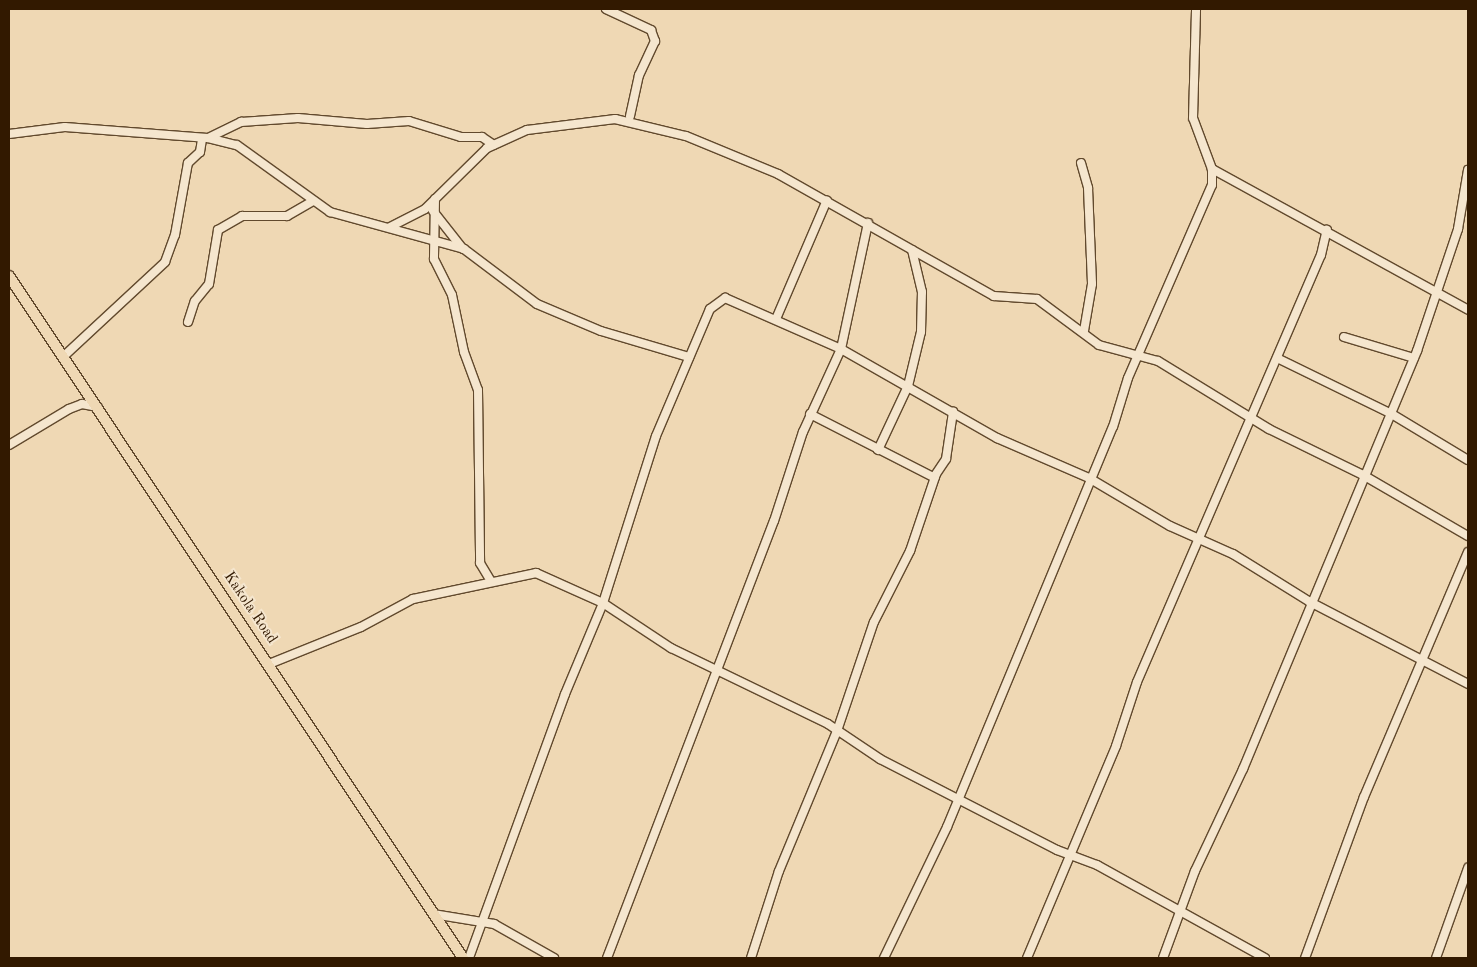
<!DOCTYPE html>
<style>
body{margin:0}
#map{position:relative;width:1477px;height:967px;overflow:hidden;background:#efd8b4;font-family:"Old Standard TT",serif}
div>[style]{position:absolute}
.roads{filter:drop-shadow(1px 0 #61492d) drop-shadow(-1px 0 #61492d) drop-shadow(0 1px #61492d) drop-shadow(0 -1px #61492d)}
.minor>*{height:8px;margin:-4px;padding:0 4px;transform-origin:4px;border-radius:4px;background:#f5e6ce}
.major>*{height:10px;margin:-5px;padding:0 5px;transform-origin:5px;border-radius:5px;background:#efd8b4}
span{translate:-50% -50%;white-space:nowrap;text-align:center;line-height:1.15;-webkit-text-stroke:4px #f5e6ce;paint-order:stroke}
.street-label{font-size:15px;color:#321900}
.frame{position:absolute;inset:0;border:10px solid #321900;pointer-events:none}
</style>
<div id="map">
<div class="roads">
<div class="minor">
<i style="left:606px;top:9px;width:50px;rotate:25deg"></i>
<i style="left:651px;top:30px;width:12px;rotate:70deg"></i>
<i style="left:655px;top:41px;width:38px;rotate:115deg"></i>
<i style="left:639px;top:75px;width:42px;rotate:102.4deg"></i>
<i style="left:9px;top:134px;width:56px;rotate:-7.1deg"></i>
<i style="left:65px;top:127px;width:143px;rotate:4.4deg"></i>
<i style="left:208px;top:138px;width:37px;rotate:-26deg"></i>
<i style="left:241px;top:122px;width:57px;rotate:-4deg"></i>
<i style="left:298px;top:118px;width:69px;rotate:5deg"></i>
<i style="left:367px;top:124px;width:42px;rotate:-4.1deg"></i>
<i style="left:409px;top:121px;width:54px;rotate:17.1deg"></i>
<i style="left:461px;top:137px;width:21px"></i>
<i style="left:482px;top:137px;width:14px;rotate:34deg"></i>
<i style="left:208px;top:138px;width:30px;rotate:14deg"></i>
<i style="left:237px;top:145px;width:115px;rotate:35.8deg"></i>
<i style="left:330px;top:212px;width:139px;rotate:15.4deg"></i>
<i style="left:464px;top:249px;width:91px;rotate:37deg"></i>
<i style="left:537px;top:304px;width:69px;rotate:22.9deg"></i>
<i style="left:601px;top:331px;width:92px;rotate:16.5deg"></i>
<i style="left:1081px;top:163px;width:26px;rotate:74deg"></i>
<i style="left:1088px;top:188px;width:96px;rotate:87.6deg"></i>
<i style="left:1092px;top:284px;width:48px;rotate:99.7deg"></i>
<i style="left:1212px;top:169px;width:292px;rotate:28.8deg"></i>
<i style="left:435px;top:199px;width:60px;rotate:91deg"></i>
<i style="left:434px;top:259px;width:40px;rotate:63.4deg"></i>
<i style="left:452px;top:295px;width:58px;rotate:78.1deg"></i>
<i style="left:464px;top:352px;width:40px;rotate:69.8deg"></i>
<i style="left:478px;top:390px;width:173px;rotate:89.3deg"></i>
<i style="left:480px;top:563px;width:21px;rotate:59deg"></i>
<i style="left:433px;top:211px;width:48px;rotate:51.7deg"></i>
<i style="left:390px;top:227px;width:39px;rotate:-27deg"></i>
<i style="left:425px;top:209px;width:87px;rotate:-44.5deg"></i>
<i style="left:487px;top:148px;width:44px;rotate:-24.2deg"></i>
<i style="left:527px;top:130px;width:89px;rotate:-7.1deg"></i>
<i style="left:615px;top:119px;width:73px;rotate:13.5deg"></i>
<i style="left:686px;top:136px;width:100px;rotate:22.4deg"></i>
<i style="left:778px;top:174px;width:248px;rotate:29.5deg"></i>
<i style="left:994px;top:296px;width:43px;rotate:4deg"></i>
<i style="left:1037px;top:299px;width:77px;rotate:36.6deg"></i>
<i style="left:1099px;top:345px;width:61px;rotate:15.2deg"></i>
<i style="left:1158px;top:361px;width:130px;rotate:31.5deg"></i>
<i style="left:1269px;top:429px;width:105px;rotate:26.1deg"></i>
<i style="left:1363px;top:475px;width:121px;rotate:30.2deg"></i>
<i style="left:776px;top:319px;width:129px;rotate:-66.8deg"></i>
<i style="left:188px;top:322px;width:22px;rotate:-72deg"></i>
<i style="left:195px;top:301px;width:22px;rotate:-51deg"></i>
<i style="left:209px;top:284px;width:55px;rotate:-80.5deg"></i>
<i style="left:218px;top:230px;width:28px;rotate:-30deg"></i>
<i style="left:242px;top:216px;width:45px"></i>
<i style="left:287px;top:216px;width:30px;rotate:-30deg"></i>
<i style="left:1344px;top:337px;width:73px;rotate:16.7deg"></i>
<i style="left:64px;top:356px;width:138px;rotate:-42.9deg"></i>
<i style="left:165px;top:262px;width:29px;rotate:-70deg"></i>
<i style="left:175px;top:235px;width:73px;rotate:-79.8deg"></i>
<i style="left:188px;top:163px;width:16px;rotate:-43deg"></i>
<i style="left:200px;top:152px;width:13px;rotate:-81deg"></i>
<i style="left:1277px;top:358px;width:126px;rotate:26deg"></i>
<i style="left:1390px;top:413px;width:91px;rotate:31.1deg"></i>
<i style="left:810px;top:414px;width:140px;rotate:27.1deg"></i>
<i style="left:9px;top:445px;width:70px;rotate:-31deg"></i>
<i style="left:69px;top:409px;width:14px;rotate:-21deg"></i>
<i style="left:82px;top:404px;width:16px;rotate:11deg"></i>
<i style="left:878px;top:450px;width:71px;rotate:-64.9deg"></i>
<i style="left:908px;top:386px;width:56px;rotate:-76.5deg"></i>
<i style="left:921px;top:332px;width:40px;rotate:-88.6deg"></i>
<i style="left:922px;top:292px;width:43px;rotate:-103.4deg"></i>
<i style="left:269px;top:664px;width:99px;rotate:-21.9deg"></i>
<i style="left:361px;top:627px;width:59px;rotate:-28.3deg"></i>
<i style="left:413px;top:599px;width:126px;rotate:-11.9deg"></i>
<i style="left:536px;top:573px;width:73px;rotate:24.1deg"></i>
<i style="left:603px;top:603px;width:82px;rotate:33.5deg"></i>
<i style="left:671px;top:648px;width:174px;rotate:25.8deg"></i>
<i style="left:828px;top:724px;width:63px;rotate:33.9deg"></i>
<i style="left:880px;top:759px;width:199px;rotate:27.2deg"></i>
<i style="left:1057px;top:850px;width:43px;rotate:20.6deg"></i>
<i style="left:1097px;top:865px;width:192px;rotate:29deg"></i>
<i style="left:433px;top:914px;width:62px;rotate:9.3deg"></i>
<i style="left:494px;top:924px;width:69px;rotate:29.5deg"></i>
<i style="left:469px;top:958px;width:281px;rotate:-70deg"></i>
<i style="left:565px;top:694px;width:99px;rotate:-67.3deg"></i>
<i style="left:603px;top:603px;width:175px;rotate:-72.4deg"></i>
<i style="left:656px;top:436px;width:138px;rotate:-67deg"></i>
<i style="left:710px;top:309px;width:19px;rotate:-36deg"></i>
<i style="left:725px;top:298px;width:127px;rotate:23.7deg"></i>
<i style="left:841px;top:349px;width:180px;rotate:29.7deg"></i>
<i style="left:997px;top:438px;width:100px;rotate:23.5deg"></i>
<i style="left:1089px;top:478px;width:94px;rotate:30.7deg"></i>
<i style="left:1170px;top:526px;width:69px;rotate:24deg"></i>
<i style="left:1233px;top:554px;width:91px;rotate:31.9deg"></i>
<i style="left:1310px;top:602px;width:178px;rotate:27.4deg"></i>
<i style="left:607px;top:958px;width:468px;rotate:-69.1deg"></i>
<i style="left:774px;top:521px;width:94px;rotate:-72deg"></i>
<i style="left:803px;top:432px;width:91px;rotate:-65.4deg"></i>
<i style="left:841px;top:349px;width:129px;rotate:-77.9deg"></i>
<i style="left:751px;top:958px;width:91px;rotate:-72.2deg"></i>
<i style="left:779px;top:871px;width:152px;rotate:-67.5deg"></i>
<i style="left:837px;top:731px;width:115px;rotate:-71.3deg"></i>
<i style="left:874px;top:622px;width:80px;rotate:-63.1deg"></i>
<i style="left:910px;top:551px;width:81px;rotate:-71.3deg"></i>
<i style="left:936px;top:474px;width:18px;rotate:-56deg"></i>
<i style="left:946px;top:459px;width:48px;rotate:-81.5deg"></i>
<i style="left:884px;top:958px;width:145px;rotate:-64.3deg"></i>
<i style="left:947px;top:827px;width:433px;rotate:-67.5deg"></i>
<i style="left:1113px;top:427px;width:51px;rotate:-73deg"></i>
<i style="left:1128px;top:378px;width:210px;rotate:-66.5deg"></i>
<i style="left:1212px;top:185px;width:16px;rotate:-90deg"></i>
<i style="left:1212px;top:169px;width:54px;rotate:-110.4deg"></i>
<i style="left:1193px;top:118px;width:109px;rotate:-88.4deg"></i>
<i style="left:1027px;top:958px;width:230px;rotate:-67.2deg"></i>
<i style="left:1116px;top:746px;width:67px;rotate:-71.8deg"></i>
<i style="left:1137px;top:682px;width:465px;rotate:-66.7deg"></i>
<i style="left:1321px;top:255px;width:26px;rotate:-77deg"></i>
<i style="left:1163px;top:958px;width:93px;rotate:-69.8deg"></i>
<i style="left:1195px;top:871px;width:113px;rotate:-64.8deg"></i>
<i style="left:1243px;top:769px;width:453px;rotate:-67.4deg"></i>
<i style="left:1417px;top:351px;width:129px;rotate:-71.4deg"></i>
<i style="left:1458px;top:229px;width:60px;rotate:-80.4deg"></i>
<i style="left:1305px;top:958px;width:171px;rotate:-69.9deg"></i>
<i style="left:1364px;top:797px;width:266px;rotate:-67deg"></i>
<i style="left:1436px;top:958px;width:96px;rotate:-70.4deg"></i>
</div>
<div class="major">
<i style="left:9px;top:276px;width:819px;rotate:56.35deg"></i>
</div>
</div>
<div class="street-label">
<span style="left:250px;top:608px;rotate:56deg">Kakola Road</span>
</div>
<div class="frame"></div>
</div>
